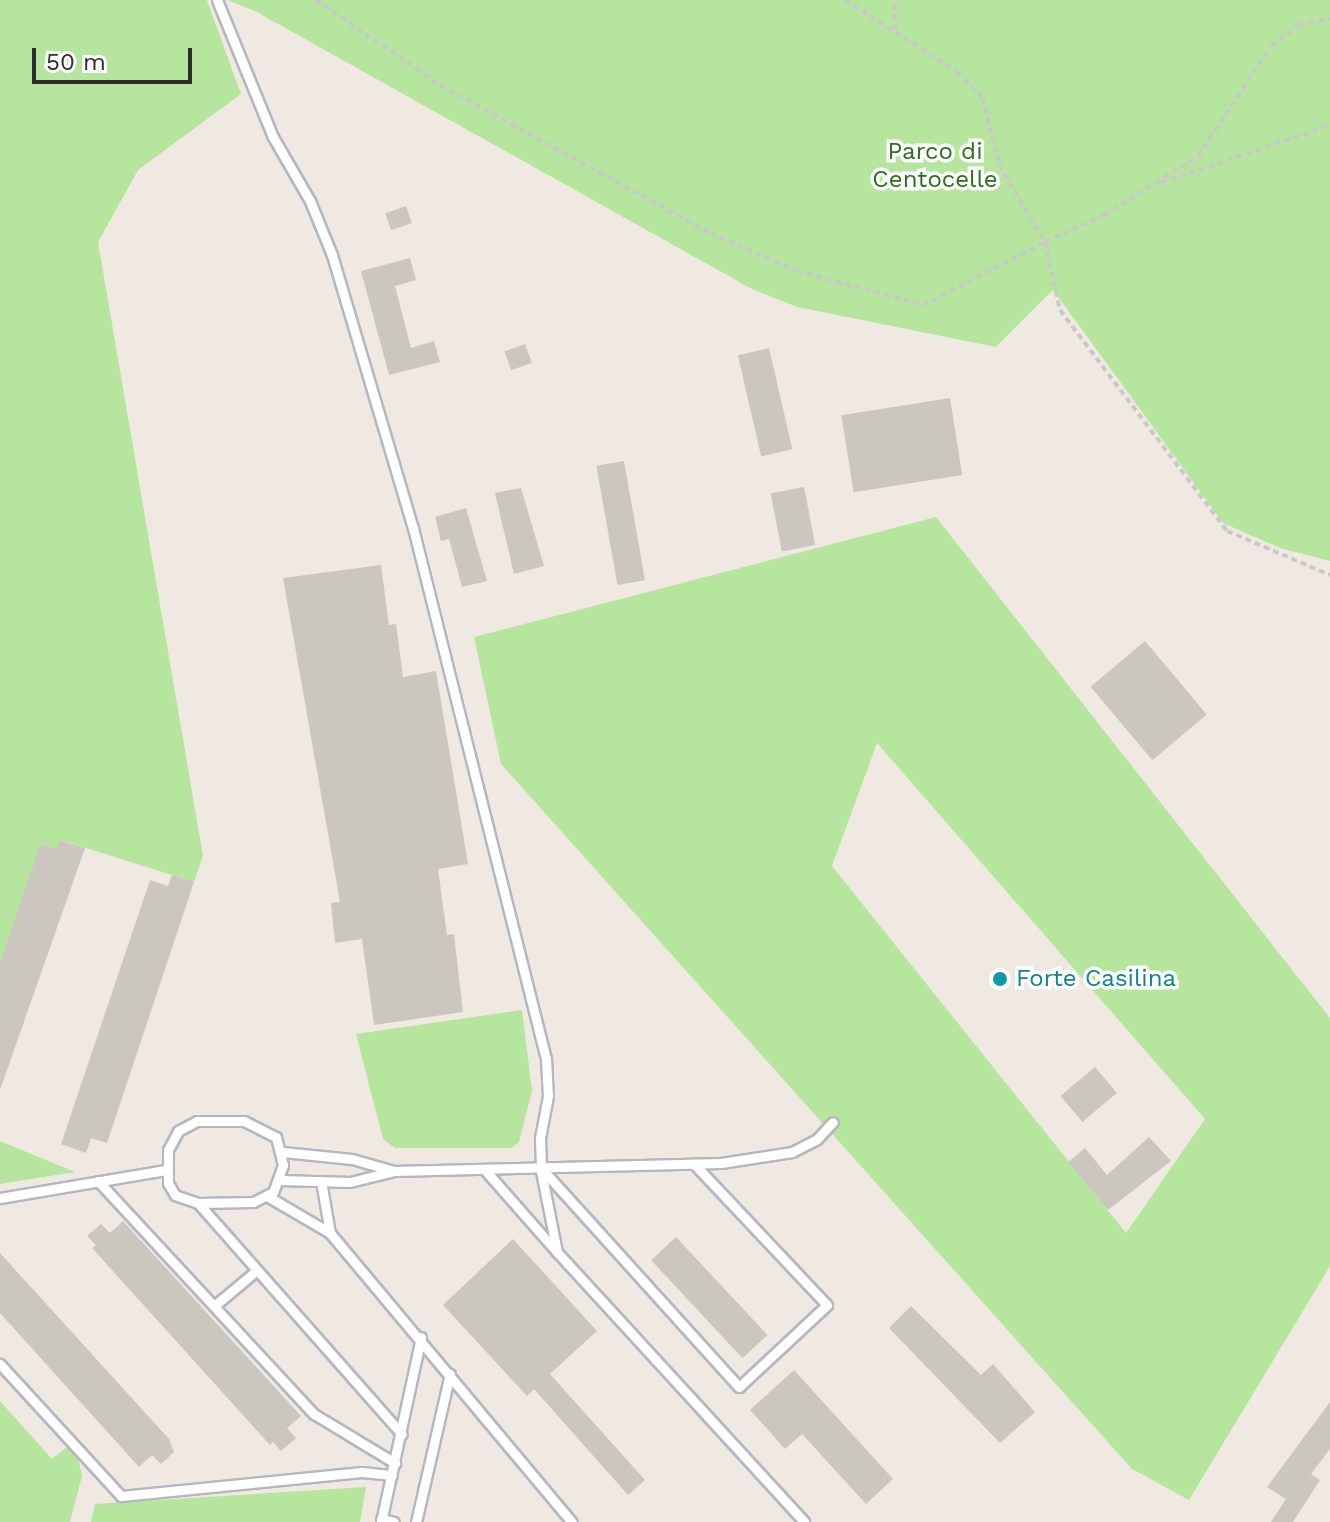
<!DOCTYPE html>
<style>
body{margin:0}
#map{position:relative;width:1330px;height:1522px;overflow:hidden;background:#efe9e1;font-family:"Work Sans",sans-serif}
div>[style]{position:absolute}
.green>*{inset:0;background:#b6e59e}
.building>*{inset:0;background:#cbc7bf;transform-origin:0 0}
.path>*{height:4px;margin-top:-2px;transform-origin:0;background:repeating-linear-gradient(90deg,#c9c9c9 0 6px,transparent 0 10px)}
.roads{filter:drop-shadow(2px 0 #b4b7c1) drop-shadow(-2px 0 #b4b7c1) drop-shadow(0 2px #b4b7c1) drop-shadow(0 -2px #b4b7c1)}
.lane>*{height:9px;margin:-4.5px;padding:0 4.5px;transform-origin:4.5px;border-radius:4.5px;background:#fff}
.dots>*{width:22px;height:22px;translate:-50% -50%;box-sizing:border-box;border:4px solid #fff;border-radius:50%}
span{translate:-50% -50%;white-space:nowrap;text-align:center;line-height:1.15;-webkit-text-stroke:7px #fff;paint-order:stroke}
.park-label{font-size:24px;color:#2c6e1b}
.culture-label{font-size:24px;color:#0d838f}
.left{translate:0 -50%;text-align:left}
.scale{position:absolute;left:32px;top:48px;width:160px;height:36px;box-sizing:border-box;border:4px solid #2e2e2e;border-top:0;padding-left:10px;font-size:24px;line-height:28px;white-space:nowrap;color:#2e2e2e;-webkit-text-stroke:6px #fff;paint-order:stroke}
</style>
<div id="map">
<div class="green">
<i style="clip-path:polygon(0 0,207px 0,241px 94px,138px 170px,98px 242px,203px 856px,194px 882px,61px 840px,57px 849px,40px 844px,0 963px)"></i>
<i style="clip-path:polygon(227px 0,1330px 0,1330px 561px,1280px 548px,1223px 523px,1053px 290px,996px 347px,797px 307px,752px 289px,255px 11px)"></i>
<i style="clip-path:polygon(evenodd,936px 517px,1330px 1018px,1330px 1266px,1189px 1500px,1132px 1469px,501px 764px,474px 637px,936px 517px,877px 743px,1205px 1119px,1126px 1233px,832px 866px,877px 743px)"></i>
<i style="clip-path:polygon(522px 1010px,532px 1091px,519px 1142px,512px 1148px,395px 1148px,383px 1139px,356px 1034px)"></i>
<i style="clip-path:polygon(0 1141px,75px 1172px,0 1184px)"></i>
<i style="clip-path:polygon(0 1401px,52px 1459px,67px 1447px,78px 1457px,82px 1476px,70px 1522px,0 1522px)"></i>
<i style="clip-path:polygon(366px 1487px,360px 1522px,91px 1522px,95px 1504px)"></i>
</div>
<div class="building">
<i style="left:406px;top:206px;width:18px;height:22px;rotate:71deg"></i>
<i style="clip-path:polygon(410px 258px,416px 280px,395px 286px,411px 348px,434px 341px,440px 362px,389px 375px,361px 271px)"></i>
<i style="left:525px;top:344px;width:20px;height:22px;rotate:70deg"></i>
<i style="left:769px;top:348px;width:104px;height:32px;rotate:77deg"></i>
<i style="left:950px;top:398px;width:78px;height:110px;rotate:81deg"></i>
<i style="left:624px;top:461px;width:121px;height:28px;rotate:80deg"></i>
<i style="left:804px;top:487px;width:59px;height:34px;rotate:79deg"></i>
<i style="clip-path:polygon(521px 488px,544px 566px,514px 574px,495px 493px)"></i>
<i style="clip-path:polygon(466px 508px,487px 581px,462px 587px,449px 539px,441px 541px,435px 517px)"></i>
<i style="clip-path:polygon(381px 565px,389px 625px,396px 624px,403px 677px,436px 671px,468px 864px,438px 869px,447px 935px,454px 934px,463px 1012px,374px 1025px,362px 939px,335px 943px,331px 903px,340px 902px,283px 578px)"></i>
<i style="left:1145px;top:641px;width:96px;height:71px;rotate:50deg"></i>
<i style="clip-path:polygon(60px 840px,85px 848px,0 1090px,0 963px,40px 844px,57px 849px)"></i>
<i style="clip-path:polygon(172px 875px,194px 882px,107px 1143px,91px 1138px,86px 1153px,61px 1144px,150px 880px,168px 886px)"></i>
<i style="left:1095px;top:1067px;width:34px;height:45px;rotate:50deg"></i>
<i style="clip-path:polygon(1149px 1137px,1171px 1161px,1108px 1210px,1068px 1162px,1085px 1148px,1107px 1175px)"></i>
<i style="clip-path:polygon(123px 1221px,301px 1416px,287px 1428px,296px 1438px,281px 1451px,273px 1442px,270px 1445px,92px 1248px,96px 1245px,87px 1236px,101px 1224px,110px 1233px)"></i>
<i style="left:676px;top:1237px;width:134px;height:34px;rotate:47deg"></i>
<i style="clip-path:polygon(513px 1239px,597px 1331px,550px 1374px,645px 1480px,628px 1495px,534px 1389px,527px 1396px,443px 1305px)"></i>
<i style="clip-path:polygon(0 1253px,169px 1439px,174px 1452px,161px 1464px,152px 1455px,139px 1467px,0 1313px)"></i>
<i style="clip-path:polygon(911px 1306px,981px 1375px,993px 1364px,1035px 1412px,1000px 1443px,889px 1328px)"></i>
<i style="clip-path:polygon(794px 1370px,893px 1479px,866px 1504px,802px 1434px,785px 1449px,750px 1410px)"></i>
<i style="clip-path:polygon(1330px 1402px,1330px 1449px,1311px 1474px,1320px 1480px,1293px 1522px,1271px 1522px,1286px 1499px,1267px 1487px)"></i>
</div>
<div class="path">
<i style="left:316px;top:0;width:150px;rotate:34.4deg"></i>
<i style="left:440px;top:85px;width:308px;rotate:28.7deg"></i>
<i style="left:710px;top:233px;width:95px;rotate:23.6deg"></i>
<i style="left:797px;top:271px;width:131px;rotate:15.1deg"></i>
<i style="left:923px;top:305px;width:137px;rotate:-27.3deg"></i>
<i style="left:1045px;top:242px;width:70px;rotate:77.6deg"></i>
<i style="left:1060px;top:310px;width:277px;rotate:52.9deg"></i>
<i style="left:1227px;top:531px;width:112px;rotate:23.1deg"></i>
<i style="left:845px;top:0;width:133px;rotate:32.7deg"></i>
<i style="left:957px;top:72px;width:37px;rotate:45deg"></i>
<i style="left:983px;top:98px;width:69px;rotate:76.6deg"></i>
<i style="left:999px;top:165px;width:90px;rotate:59.1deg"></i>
<i style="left:1045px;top:242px;width:65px;rotate:-24.6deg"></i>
<i style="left:1104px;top:215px;width:111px;rotate:-32.1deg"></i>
<i style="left:1198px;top:156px;width:132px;rotate:-56.4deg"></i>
<i style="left:1271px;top:46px;width:35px;rotate:-37deg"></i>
<i style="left:1299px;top:25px;width:32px;rotate:-11deg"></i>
<i style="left:895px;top:30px;width:30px;rotate:-90deg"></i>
<i style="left:1161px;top:183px;width:179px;rotate:-18.9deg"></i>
</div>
<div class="roads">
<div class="lane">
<i style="left:217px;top:0;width:148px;rotate:67.8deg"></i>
<i style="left:273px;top:137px;width:74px;rotate:60deg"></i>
<i style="left:310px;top:201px;width:58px;rotate:67.8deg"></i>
<i style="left:332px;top:255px;width:285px;rotate:73.5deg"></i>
<i style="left:413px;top:528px;width:547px;rotate:75.94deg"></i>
<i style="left:546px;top:1059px;width:37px;rotate:87deg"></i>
<i style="left:548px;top:1096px;width:43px;rotate:100.8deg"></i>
<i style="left:540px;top:1138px;width:30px;rotate:88deg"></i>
<i style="left:541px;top:1168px;width:295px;rotate:47.9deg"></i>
<i style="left:739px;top:1387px;width:120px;rotate:-43deg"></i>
<i style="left:827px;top:1305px;width:194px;rotate:-133.3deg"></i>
<i style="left:197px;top:1121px;width:47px"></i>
<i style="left:244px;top:1121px;width:36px;rotate:27deg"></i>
<i style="left:276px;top:1137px;width:29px;rotate:76deg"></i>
<i style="left:283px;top:1165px;width:29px;rotate:110deg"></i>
<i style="left:273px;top:1192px;width:22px;rotate:153deg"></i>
<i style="left:253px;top:1202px;width:55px;rotate:179deg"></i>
<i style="left:198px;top:1203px;width:24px;rotate:-161deg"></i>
<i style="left:175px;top:1195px;width:14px;rotate:-120deg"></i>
<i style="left:168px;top:1183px;width:33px;rotate:-90deg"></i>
<i style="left:168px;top:1150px;width:21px;rotate:-62deg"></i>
<i style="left:178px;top:1131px;width:21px;rotate:-28deg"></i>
<i style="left:283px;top:1152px;width:69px;rotate:5.8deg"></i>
<i style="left:352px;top:1159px;width:44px;rotate:15.9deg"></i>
<i style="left:484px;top:1169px;width:111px;rotate:48.7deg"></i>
<i style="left:557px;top:1252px;width:83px;rotate:-101.2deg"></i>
<i style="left:280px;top:1180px;width:70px;rotate:1.6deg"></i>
<i style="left:350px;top:1182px;width:45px;rotate:-14deg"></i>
<i style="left:394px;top:1171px;width:327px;rotate:-1.4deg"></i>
<i style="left:721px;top:1163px;width:72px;rotate:-8.8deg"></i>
<i style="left:792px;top:1152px;width:28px;rotate:-27deg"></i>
<i style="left:817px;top:1139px;width:23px;rotate:-47deg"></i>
<i style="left:98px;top:1181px;width:318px;rotate:47.2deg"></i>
<i style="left:314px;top:1414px;width:95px;rotate:31.2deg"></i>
<i style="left:321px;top:1181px;width:53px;rotate:80.2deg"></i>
<i style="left:267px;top:1196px;width:73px;rotate:30.4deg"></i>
<i style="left:330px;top:1233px;width:377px;rotate:50.1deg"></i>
<i style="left:0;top:1198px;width:168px;rotate:-9.6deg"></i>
<i style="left:198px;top:1203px;width:308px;rotate:48.6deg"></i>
<i style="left:557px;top:1252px;width:366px;rotate:47.5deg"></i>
<i style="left:214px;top:1306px;width:56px;rotate:-39.9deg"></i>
<i style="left:0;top:1364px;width:179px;rotate:47.5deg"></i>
<i style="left:121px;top:1496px;width:242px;rotate:-5.7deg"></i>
<i style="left:362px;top:1472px;width:30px;rotate:6deg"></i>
<i style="left:381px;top:1519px;width:13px;rotate:13deg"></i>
<i style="left:381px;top:1522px;width:189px;rotate:-77.8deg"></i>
<i style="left:416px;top:1522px;width:152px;rotate:-77.1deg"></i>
</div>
</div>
<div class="dots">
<i style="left:1000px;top:979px;background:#0f9aa8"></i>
</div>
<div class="park-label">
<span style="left:935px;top:166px">Parco di<br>Centocelle</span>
</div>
<div class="culture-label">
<span class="left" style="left:1016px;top:979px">Forte Casilina</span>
</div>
<div class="scale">50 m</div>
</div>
